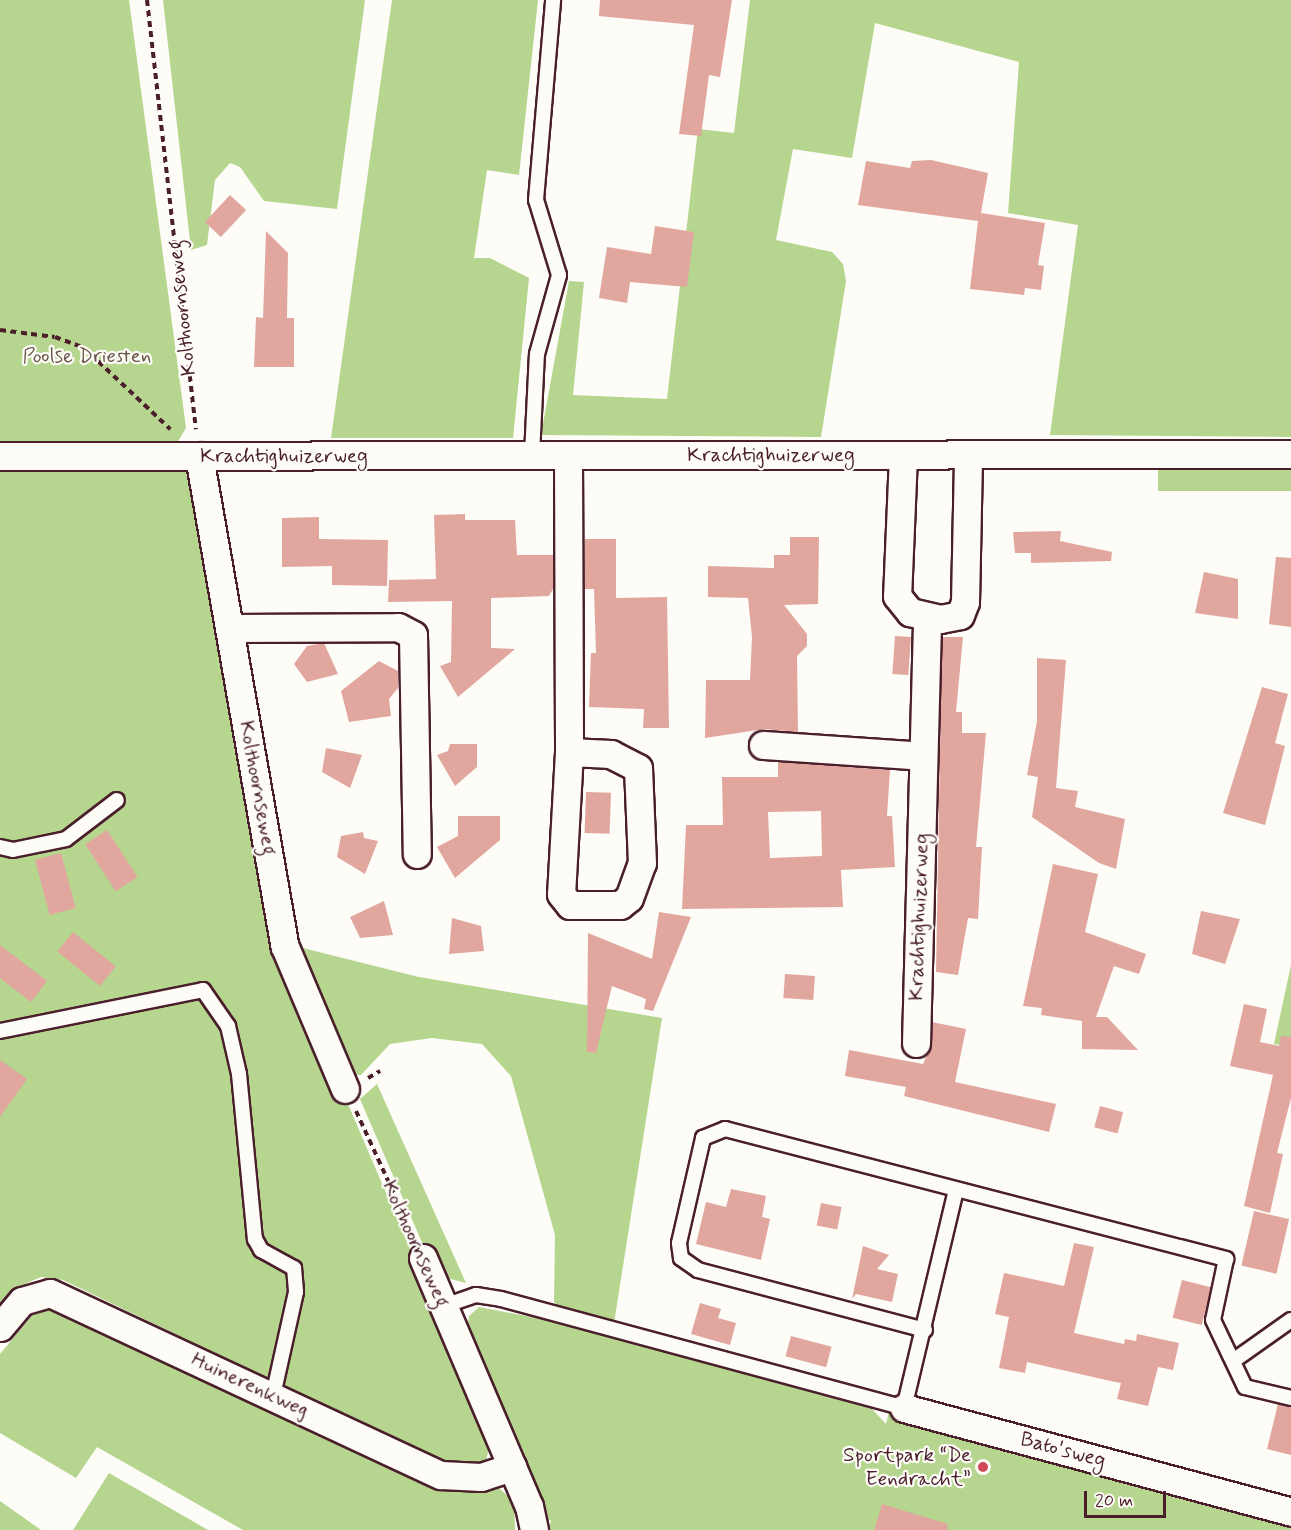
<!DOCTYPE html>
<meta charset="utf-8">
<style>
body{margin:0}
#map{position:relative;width:1291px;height:1530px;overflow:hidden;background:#fdfcf7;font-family:Mynerve,sans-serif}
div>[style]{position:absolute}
.green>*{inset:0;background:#b6d58e;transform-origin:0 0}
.building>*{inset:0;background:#e1a79f;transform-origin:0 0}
.path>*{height:4px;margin-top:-2px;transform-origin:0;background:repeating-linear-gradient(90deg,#4a1f2b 0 6px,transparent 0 10.5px)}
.roads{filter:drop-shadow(2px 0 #4a1f2b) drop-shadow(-2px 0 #4a1f2b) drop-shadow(0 2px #4a1f2b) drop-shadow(0 -2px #4a1f2b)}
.lane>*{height:14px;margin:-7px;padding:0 7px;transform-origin:7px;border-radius:7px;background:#fdfcf7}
.street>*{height:27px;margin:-13.5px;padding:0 13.5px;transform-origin:13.5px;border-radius:13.5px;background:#fdfcf7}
.dots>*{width:16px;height:16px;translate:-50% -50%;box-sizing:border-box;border:3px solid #fdfcf7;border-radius:50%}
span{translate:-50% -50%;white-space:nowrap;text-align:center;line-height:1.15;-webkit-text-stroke:4.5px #fdfcf7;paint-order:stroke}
.street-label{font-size:21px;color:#4a1f2b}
.park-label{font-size:21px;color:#6a5649}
.poi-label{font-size:21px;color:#4a1f2b}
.right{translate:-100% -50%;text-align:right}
.scale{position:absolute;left:1084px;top:1491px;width:82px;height:27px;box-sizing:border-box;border:3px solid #4a1f2b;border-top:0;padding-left:8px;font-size:18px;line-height:21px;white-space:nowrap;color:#4a1f2b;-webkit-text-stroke:4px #fdfcf7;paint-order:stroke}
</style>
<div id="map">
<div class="green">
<i style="clip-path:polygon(0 0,129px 0,186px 428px,177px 443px,0 445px)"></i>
<i style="clip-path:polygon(163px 0,365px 0,337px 209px,264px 201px,240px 167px,230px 163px,215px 180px,207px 245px,191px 250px)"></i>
<i style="clip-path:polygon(392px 0,538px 0,519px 175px,487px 170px,474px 258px,490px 258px,529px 278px,513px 438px,331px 438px)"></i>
<i style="clip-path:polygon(750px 0,1291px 0,1291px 437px,1050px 435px,1078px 225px,1008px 213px,1019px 62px,875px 23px,852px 158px,793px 149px,776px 240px,832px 252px,843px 264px,846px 281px,821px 437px,541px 435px,569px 281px,584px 282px,573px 395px,667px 399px,698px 129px,734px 133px)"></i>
<i style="left:1291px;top:465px;width:26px;height:133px;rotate:90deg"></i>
<i style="clip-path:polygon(194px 466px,234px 747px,279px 943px,491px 1438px,485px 1466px,450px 1462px,388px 1436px,63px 1280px,41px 1277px,20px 1286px,0 1310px,0 469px)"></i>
<i style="clip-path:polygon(291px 945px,419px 977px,662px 1018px,612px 1336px,872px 1409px,886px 1424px,889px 1412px,1291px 1522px,1291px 1530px,549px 1530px,551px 1520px,543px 1520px,466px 1337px,469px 1316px,479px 1307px,579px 1326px,554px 1302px,555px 1235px,511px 1076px,482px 1044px,432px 1038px,390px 1044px,361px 1075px,350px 1075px)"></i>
<i style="clip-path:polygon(1291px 965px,1291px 1047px,1274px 1044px)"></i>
<i style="clip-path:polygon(377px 1084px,466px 1283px,447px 1278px,430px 1261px,360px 1099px)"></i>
<i style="clip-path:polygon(49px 1306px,371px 1459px,499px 1488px,514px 1502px,515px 1530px,243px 1530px,97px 1447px,76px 1478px,0 1433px,0 1354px,36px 1311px)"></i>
<i style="clip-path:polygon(109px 1473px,208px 1530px,73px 1530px)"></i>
<i style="clip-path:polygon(0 1501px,41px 1530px,0 1530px)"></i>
</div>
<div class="building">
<i style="clip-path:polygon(600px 0,732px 0,720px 77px,709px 75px,701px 136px,679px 134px,694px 25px,599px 16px)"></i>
<i style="clip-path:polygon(931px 160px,988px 173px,981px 213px,1045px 223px,1038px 265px,1044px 266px,1041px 290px,1025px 288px,1024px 295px,970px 289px,978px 221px,858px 205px,866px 161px,910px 168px,912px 161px)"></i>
<i style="left:230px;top:195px;width:22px;height:37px;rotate:43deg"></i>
<i style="clip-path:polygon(655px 226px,694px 232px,687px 287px,630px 282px,627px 303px,599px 298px,607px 247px,651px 254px)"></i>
<i style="clip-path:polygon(266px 231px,288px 253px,287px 318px,294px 318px,294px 367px,254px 367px,256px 317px,263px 318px)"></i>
<i style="clip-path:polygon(465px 514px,465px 520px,515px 520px,517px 555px,553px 555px,553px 589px,549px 596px,491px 598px,491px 648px,515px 649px,458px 697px,440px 666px,451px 662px,452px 601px,388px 602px,389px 580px,436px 579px,434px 515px)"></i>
<i style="clip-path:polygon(319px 517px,319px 539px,388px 540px,387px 586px,332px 585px,332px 566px,282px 567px,282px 518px)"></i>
<i style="clip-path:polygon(1061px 531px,1060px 541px,1112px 552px,1111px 561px,1031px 563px,1031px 553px,1015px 553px,1013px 532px)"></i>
<i style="clip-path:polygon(790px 537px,819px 537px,818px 604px,784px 605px,807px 634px,807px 646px,797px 656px,798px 732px,764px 729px,705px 738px,706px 680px,750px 680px,752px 637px,748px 598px,708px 597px,708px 566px,774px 568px,774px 555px,790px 555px)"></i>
<i style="clip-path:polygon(585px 539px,616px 539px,616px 598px,667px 597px,669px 728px,643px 728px,644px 709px,589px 707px,591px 653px,596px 653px,594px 589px,584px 589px)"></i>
<i style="clip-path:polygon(1276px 557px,1291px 558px,1291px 627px,1269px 624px)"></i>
<i style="clip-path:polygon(1204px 572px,1238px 579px,1238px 619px,1195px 613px)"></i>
<i style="left:895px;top:636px;width:16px;height:38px;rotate:4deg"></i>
<i style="clip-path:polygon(942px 637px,963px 637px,956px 712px,962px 712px,962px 733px,986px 733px,976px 847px,982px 847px,978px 919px,968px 918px,958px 975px,936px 972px)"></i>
<i style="clip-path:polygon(324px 643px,338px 674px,307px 682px,294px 664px,307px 646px)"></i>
<i style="clip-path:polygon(1037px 658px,1066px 660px,1056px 788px,1078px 791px,1075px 807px,1125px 819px,1116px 869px,1099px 863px,1032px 817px,1038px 777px,1027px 775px,1037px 721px)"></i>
<i style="clip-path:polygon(379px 661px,398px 671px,398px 688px,389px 699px,391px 716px,349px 722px,341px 691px)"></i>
<i style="clip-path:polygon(1262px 687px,1288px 694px,1275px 743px,1285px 746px,1265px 825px,1223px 813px)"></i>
<i style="clip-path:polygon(450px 744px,477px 744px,477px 767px,455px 786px,437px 755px,448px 751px)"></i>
<i style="clip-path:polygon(326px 748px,362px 755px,350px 788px,322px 772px)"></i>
<i style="clip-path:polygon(evenodd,778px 762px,890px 770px,887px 816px,892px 816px,895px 867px,841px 870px,843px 907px,682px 909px,686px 825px,723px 825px,722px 777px,778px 777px,778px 762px,821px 811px,822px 856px,770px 858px,768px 812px,821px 811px)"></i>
<i style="left:586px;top:792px;width:25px;height:41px;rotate:2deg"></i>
<i style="clip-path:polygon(458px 816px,500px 816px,500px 840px,455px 878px,437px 847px,458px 836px)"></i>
<i style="left:107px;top:830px;width:56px;height:26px;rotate:57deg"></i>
<i style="clip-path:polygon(363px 832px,364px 838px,378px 841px,365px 874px,337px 857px,341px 836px)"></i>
<i style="left:61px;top:853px;width:57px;height:27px;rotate:75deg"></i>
<i style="clip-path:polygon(1053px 864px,1098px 874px,1085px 932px,1146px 954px,1139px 974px,1114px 966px,1096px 1017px,1107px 1017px,1138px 1050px,1082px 1049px,1082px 1021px,1041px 1015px,1042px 1008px,1023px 1006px)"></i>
<i style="clip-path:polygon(384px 901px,393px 935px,360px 938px,350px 917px)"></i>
<i style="clip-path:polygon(1201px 911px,1240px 919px,1225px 964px,1192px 954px)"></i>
<i style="clip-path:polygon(659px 912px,691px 917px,653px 1011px,644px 1009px,646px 999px,612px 986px,596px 1053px,587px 1052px,588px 933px,652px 959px)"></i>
<i style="clip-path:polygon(452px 918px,481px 926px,484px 951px,449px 954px)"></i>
<i style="left:73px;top:932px;width:55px;height:25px;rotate:39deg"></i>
<i style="clip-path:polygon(0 945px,47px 981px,31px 1002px,0 978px)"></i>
<i style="left:785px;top:974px;width:30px;height:24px;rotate:4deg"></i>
<i style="clip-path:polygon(1244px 1004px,1267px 1009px,1260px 1042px,1279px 1046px,1281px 1036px,1291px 1037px,1291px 1098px,1277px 1153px,1283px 1154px,1270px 1213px,1244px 1206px,1273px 1075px,1230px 1066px)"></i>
<i style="clip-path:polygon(932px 1022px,966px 1029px,955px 1082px,1056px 1104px,1049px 1132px,904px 1096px,906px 1087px,845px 1076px,849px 1050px,923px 1064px,932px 1044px)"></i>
<i style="clip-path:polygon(0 1060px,27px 1079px,0 1117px)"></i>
<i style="left:1100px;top:1106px;width:24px;height:22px;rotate:15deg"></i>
<i style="clip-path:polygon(731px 1189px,766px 1196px,762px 1217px,770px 1219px,761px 1260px,696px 1244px,706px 1202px,726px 1207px)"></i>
<i style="left:821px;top:1203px;width:21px;height:23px;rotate:11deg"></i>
<i style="left:1254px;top:1211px;width:36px;height:56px;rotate:13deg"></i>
<i style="clip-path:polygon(1074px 1243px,1094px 1247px,1074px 1333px,1124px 1344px,1125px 1339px,1136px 1341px,1137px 1334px,1179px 1343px,1173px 1370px,1158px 1367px,1148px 1406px,1117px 1399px,1121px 1383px,1115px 1382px,1027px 1362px,1025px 1373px,999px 1368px,1009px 1317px,995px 1314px,1004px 1273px,1064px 1286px)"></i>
<i style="clip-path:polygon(863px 1246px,889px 1255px,877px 1269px,898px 1274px,892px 1302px,856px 1294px,852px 1299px)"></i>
<i style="left:1182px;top:1280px;width:30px;height:39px;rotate:14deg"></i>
<i style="clip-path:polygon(700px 1303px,721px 1309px,718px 1318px,736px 1323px,730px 1345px,691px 1334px)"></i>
<i style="left:791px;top:1336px;width:42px;height:21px;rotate:15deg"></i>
<i style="clip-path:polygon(1278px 1404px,1291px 1407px,1291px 1455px,1267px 1449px)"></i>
<i style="clip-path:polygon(882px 1504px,948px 1524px,947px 1530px,874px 1530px)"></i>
</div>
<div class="path">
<i style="left:147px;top:0;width:432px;rotate:83.5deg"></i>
<i style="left:0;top:330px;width:55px;rotate:7.3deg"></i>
<i style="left:55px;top:337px;width:30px;rotate:20deg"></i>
<i style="left:83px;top:347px;width:120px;rotate:43.3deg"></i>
<i style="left:368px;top:1078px;width:14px;rotate:-30deg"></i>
<i style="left:356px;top:1111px;width:136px;rotate:65.3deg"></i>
</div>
<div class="roads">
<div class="lane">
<i style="left:532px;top:455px;width:101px;rotate:-87.2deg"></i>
<i style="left:537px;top:354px;width:82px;rotate:-74.4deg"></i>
<i style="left:559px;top:275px;width:78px;rotate:-107deg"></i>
<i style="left:536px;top:200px;width:201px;rotate:-85.1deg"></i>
<i style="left:0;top:847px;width:13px;rotate:13deg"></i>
<i style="left:13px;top:850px;width:54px;rotate:-11.7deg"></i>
<i style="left:66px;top:839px;width:64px;rotate:-37.4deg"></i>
<i style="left:0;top:1031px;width:207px;rotate:-11.4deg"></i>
<i style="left:203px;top:990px;width:44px;rotate:55.2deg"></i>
<i style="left:228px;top:1026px;width:49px;rotate:77.1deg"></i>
<i style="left:239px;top:1074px;width:166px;rotate:84.5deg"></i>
<i style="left:255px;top:1239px;width:13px;rotate:61deg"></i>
<i style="left:261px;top:1250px;width:38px;rotate:29deg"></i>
<i style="left:294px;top:1268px;width:24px;rotate:85deg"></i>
<i style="left:296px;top:1292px;width:107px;rotate:102.5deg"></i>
<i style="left:444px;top:1306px;width:34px;rotate:-19deg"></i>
<i style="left:476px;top:1295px;width:25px;rotate:9deg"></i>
<i style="left:501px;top:1299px;width:417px;rotate:15.1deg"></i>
<i style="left:904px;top:1408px;width:224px;rotate:-76.6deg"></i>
<i style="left:925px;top:1330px;width:235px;rotate:-165.2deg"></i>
<i style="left:698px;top:1270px;width:21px;rotate:-145deg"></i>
<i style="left:681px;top:1258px;width:15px;rotate:-98deg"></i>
<i style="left:679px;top:1243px;width:108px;rotate:-77.1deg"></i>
<i style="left:703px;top:1138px;width:24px;rotate:-22deg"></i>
<i style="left:725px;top:1129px;width:518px;rotate:14.55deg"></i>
<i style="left:1226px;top:1259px;width:62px;rotate:102deg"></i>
<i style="left:1213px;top:1320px;width:74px;rotate:64.5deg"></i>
<i style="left:1245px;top:1387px;width:47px;rotate:13.4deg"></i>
<i style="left:1233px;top:1361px;width:71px;rotate:-35.3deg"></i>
</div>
<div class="street">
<i style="left:568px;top:455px;width:297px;rotate:89.8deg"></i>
<i style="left:569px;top:752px;width:142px;rotate:93.2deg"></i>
<i style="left:561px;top:894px;width:14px;rotate:51deg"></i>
<i style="left:570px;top:905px;width:50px"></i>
<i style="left:620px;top:905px;width:11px;rotate:-38deg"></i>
<i style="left:629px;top:898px;width:37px;rotate:-70deg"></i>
<i style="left:642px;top:863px;width:95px;rotate:-92.4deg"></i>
<i style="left:638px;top:768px;width:30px;rotate:-153deg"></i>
<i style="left:611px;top:754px;width:42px;rotate:-177.3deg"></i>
<i style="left:903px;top:455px;width:141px;rotate:92.4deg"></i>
<i style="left:897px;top:596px;width:21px;rotate:51deg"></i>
<i style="left:910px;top:612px;width:31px;rotate:13deg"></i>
<i style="left:940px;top:619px;width:20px;rotate:-11deg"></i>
<i style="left:960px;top:615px;width:14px;rotate:-69deg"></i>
<i style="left:965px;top:602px;width:147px;rotate:-88.8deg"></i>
<i style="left:0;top:456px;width:1291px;rotate:-0.09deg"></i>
<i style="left:199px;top:456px;width:498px;rotate:80.1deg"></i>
<i style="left:285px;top:947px;width:154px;rotate:67.1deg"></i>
<i style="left:231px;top:628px;width:167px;rotate:-0.3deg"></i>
<i style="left:398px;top:627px;width:17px;rotate:28deg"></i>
<i style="left:413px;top:635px;width:219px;rotate:89deg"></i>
<i style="left:763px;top:745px;width:160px;rotate:3.9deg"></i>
<i style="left:916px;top:1043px;width:426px;rotate:-88.5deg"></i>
<i style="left:423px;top:1258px;width:270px;rotate:66.9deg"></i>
<i style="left:529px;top:1506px;width:25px;rotate:78deg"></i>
<i style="left:0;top:1327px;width:34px;rotate:-50deg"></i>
<i style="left:22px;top:1301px;width:29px;rotate:-16deg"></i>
<i style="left:50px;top:1293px;width:431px;rotate:25deg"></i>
<i style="left:441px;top:1475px;width:40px;rotate:2.9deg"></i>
<i style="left:481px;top:1477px;width:33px;rotate:-18deg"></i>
<i style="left:904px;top:1408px;width:401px;rotate:15deg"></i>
</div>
</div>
<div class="dots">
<i style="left:983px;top:1467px;background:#d1495b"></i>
</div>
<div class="street-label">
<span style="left:182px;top:308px;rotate:-96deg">Kolthoornseweg</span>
<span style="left:771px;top:455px">Krachtighuizerweg</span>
<span style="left:284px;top:456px">Krachtighuizerweg</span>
<span style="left:258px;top:788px;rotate:80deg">Kolthoornseweg</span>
<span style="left:919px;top:917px;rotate:-88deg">Krachtighuizerweg</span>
<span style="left:416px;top:1244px;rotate:66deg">Kolthoornseweg</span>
<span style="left:250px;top:1385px;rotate:25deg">Huinerenkweg</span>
<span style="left:1063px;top:1450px;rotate:15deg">Bato'sweg</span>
</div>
<div class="park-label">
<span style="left:87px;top:356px">Poolse Driesten</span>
</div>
<div class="poi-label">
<span class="right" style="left:971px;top:1467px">Sportpark “De<br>Eendracht”</span>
</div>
<div class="scale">20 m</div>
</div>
